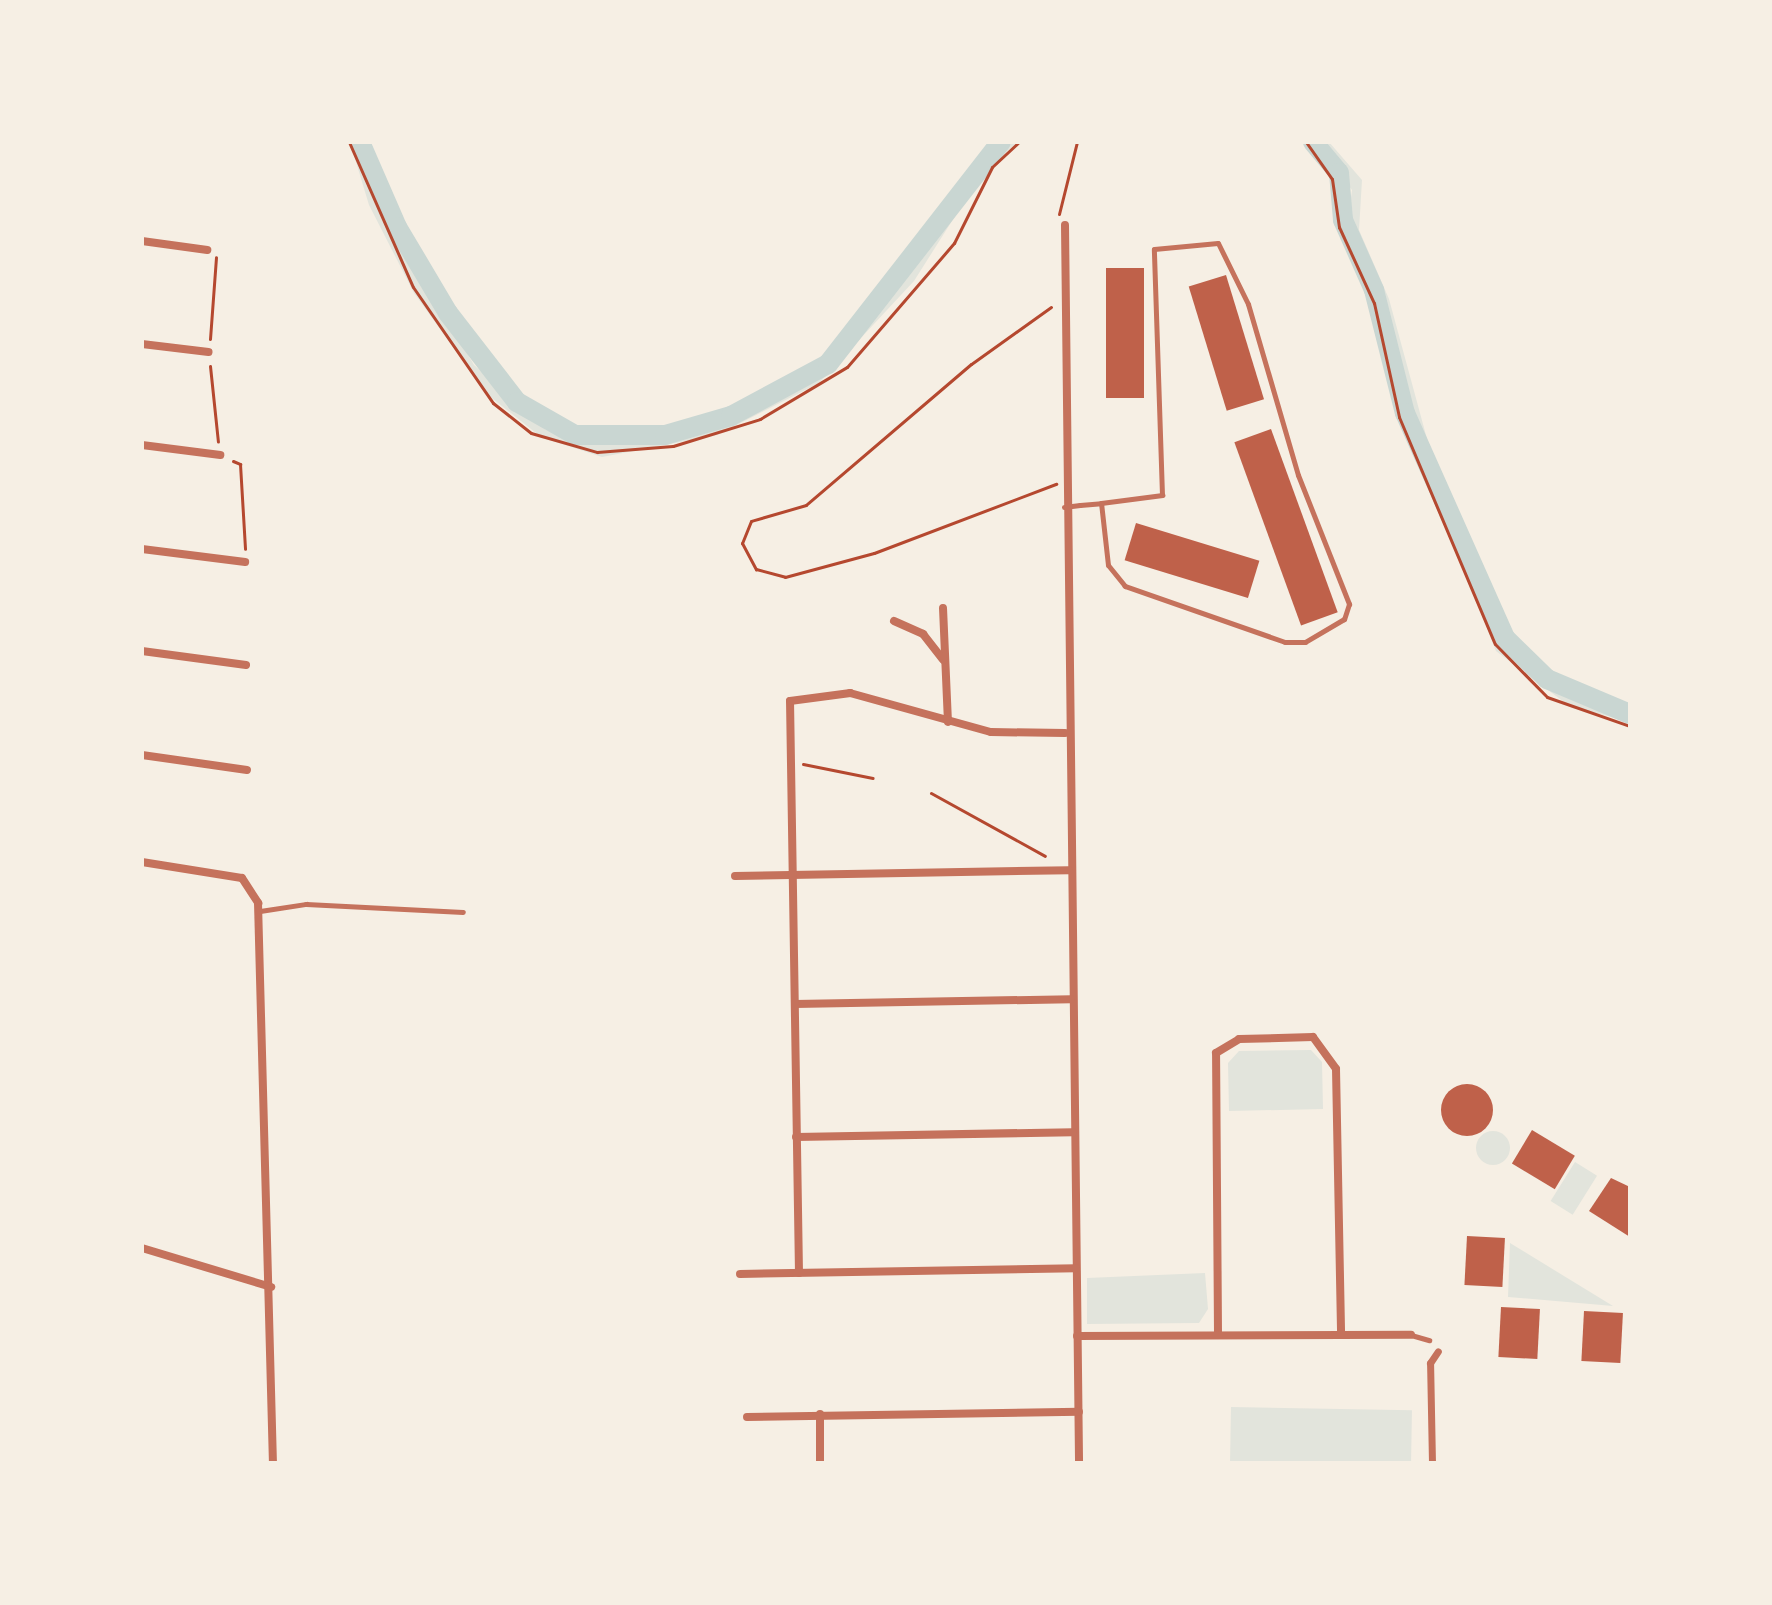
<!DOCTYPE html>
<style>
body{margin:0}
#map{position:relative;width:1772px;height:1605px;overflow:hidden;background:#f6efe4;font-family:Quicksand,sans-serif}
div>[style]{position:absolute}
.green>*{inset:0;background:#e2e4dc;transform-origin:0 0}
.round{border-radius:50%}
.canal>*{height:20px;margin:-10px;padding:0 10px;transform-origin:10px;border-radius:10px;background:#c9d6d2}
.building>*{inset:0;background:#bf614a;transform-origin:0 0}
.path>*{height:3px;margin:-1.5px;padding:0 1.5px;transform-origin:1.5px;border-radius:1.5px;background:#b5482f}
.service>*{height:5px;margin:-2.5px;padding:0 2.5px;transform-origin:2.5px;border-radius:2.5px;background:#c5725c}
.pedestrian>*{height:7px;margin:-3.5px;padding:0 3.5px;transform-origin:3.5px;border-radius:3.5px;background:#c5725c}
.minor>*{height:8px;margin:-4px;padding:0 4px;transform-origin:4px;border-radius:4px;background:#c5725c}
span{translate:-50% -50%;white-space:nowrap;text-align:center;line-height:1.15;-webkit-text-stroke:7px #f6efe4;paint-order:stroke}
.frame{position:absolute;inset:0;border:144px solid #f6efe4;pointer-events:none}
</style>
<div id="map">
<div class="green">
<i style="clip-path:polygon(350px 142px,359px 142px,379px 203px,474px 365px,546px 430px,599px 445px,694px 428px,815px 374px,921px 258px,982px 160px,1003px 142px,1018px 142px,983px 172px,914px 281px,819px 383px,717px 435px,602px 457px,541px 437px,488px 395px,414px 293px,369px 205px)"></i>
<i style="clip-path:polygon(1316px 142px,1329px 142px,1362px 180px,1359px 230px,1389px 299px,1439px 483px,1500px 638px,1542px 679px,1593px 706px,1630px 712px,1630px 721px,1572px 708px,1496px 651px,1421px 460px,1375px 284px,1347px 226px,1352px 190px)"></i>
<i style="clip-path:polygon(1311px 1050px,1322px 1062px,1323px 1109px,1229px 1111px,1228px 1063px,1239px 1051px)"></i>
<i class="round" style="left:1476px;top:1131px;width:34px;height:34px"></i>
<i style="left:1575px;top:1162px;width:26px;height:46px;rotate:32deg"></i>
<i style="clip-path:polygon(1510px 1243px,1613px 1306px,1508px 1297px)"></i>
<i style="clip-path:polygon(1205px 1273px,1208px 1309px,1199px 1323px,1087px 1324px,1087px 1278px)"></i>
<i style="left:1231px;top:1407px;width:181px;height:56px;rotate:1deg"></i>
</div>
<div class="canal">
<i style="left:360px;top:142px;width:93px;rotate:66.5deg"></i>
<i style="left:397px;top:227px;width:100px;rotate:59.3deg"></i>
<i style="left:448px;top:313px;width:113px;rotate:52.2deg"></i>
<i style="left:517px;top:402px;width:67px;rotate:29.6deg"></i>
<i style="left:575px;top:435px;width:90px"></i>
<i style="left:665px;top:435px;width:69px;rotate:-16.1deg"></i>
<i style="left:731px;top:416px;width:110px;rotate:-28.2deg"></i>
<i style="left:828px;top:364px;width:281px;rotate:-52.1deg"></i>
<i style="left:1313px;top:142px;width:40px;rotate:50deg"></i>
<i style="left:1339px;top:173px;width:47px;rotate:85.1deg"></i>
<i style="left:1343px;top:220px;width:77px;rotate:66.1deg"></i>
<i style="left:1374px;top:290px;width:127px;rotate:75.9deg"></i>
<i style="left:1405px;top:413px;width:246px;rotate:66deg"></i>
<i style="left:1505px;top:638px;width:59px;rotate:44.3deg"></i>
<i style="left:1547px;top:679px;width:90px;rotate:22.9deg"></i>
</div>
<div class="building">
<i style="left:1106px;top:268px;width:38px;height:130px"></i>
<i style="left:1226px;top:275px;width:130px;height:39px;rotate:73deg"></i>
<i style="left:1271px;top:429px;width:195px;height:39px;rotate:70deg"></i>
<i style="left:1136px;top:523px;width:129px;height:39px;rotate:17deg"></i>
<i class="round" style="left:1441px;top:1084px;width:52px;height:52px"></i>
<i style="left:1532px;top:1130px;width:50px;height:39px;rotate:31deg"></i>
<i style="clip-path:polygon(1611px 1178px,1630px 1187px,1630px 1237px,1589px 1211px)"></i>
<i style="left:1467px;top:1236px;width:38px;height:49px;rotate:3deg"></i>
<i style="left:1501px;top:1307px;width:39px;height:50px;rotate:3deg"></i>
<i style="left:1584px;top:1311px;width:39px;height:50px;rotate:3deg"></i>
</div>
<div class="path">
<i style="left:349px;top:142px;width:158px;rotate:66.2deg"></i>
<i style="left:413px;top:287px;width:141px;rotate:55.4deg"></i>
<i style="left:493px;top:403px;width:48px;rotate:38.3deg"></i>
<i style="left:531px;top:433px;width:69px;rotate:16.1deg"></i>
<i style="left:597px;top:452px;width:76px;rotate:-4.5deg"></i>
<i style="left:673px;top:446px;width:91px;rotate:-17.2deg"></i>
<i style="left:760px;top:419px;width:101px;rotate:-30.9deg"></i>
<i style="left:847px;top:367px;width:164px;rotate:-49.2deg"></i>
<i style="left:954px;top:243px;width:85px;rotate:-63.4deg"></i>
<i style="left:992px;top:167px;width:37px;rotate:-43deg"></i>
<i style="left:1306px;top:142px;width:45px;rotate:54.9deg"></i>
<i style="left:1332px;top:179px;width:49px;rotate:81.7deg"></i>
<i style="left:1339px;top:227px;width:84px;rotate:65.3deg"></i>
<i style="left:1374px;top:303px;width:117px;rotate:77.6deg"></i>
<i style="left:1399px;top:417px;width:246px;rotate:67.1deg"></i>
<i style="left:1495px;top:644px;width:74px;rotate:45.5deg"></i>
<i style="left:1547px;top:697px;width:88px;rotate:19.3deg"></i>
<i style="left:1059px;top:214px;width:74px;rotate:-76deg"></i>
<i style="left:1051px;top:307px;width:98px;rotate:144.5deg"></i>
<i style="left:971px;top:364px;width:217px;rotate:139.5deg"></i>
<i style="left:806px;top:505px;width:57px;rotate:163.8deg"></i>
<i style="left:751px;top:521px;width:24px;rotate:112deg"></i>
<i style="left:742px;top:543px;width:30px;rotate:62deg"></i>
<i style="left:756px;top:569px;width:30px;rotate:15deg"></i>
<i style="left:785px;top:577px;width:92px;rotate:-15.1deg"></i>
<i style="left:874px;top:553px;width:195px;rotate:-20.8deg"></i>
<i style="left:210px;top:339px;width:82px;rotate:-85.8deg"></i>
<i style="left:210px;top:366px;width:76px;rotate:84deg"></i>
<i style="left:233px;top:461px;width:8px;rotate:23deg"></i>
<i style="left:240px;top:464px;width:85px;rotate:86.6deg"></i>
<i style="left:803px;top:764px;width:71px;rotate:11.3deg"></i>
<i style="left:931px;top:793px;width:130px;rotate:28.9deg"></i>
</div>
<div class="service">
<i style="left:1064px;top:507px;width:16px;rotate:-7deg"></i>
<i style="left:1080px;top:505px;width:21px;rotate:-5deg"></i>
<i style="left:1101px;top:503px;width:62px;rotate:-7.5deg"></i>
<i style="left:1162px;top:495px;width:246px;rotate:-91.9deg"></i>
<i style="left:1154px;top:249px;width:64px;rotate:-5.4deg"></i>
<i style="left:1218px;top:243px;width:68px;rotate:63.8deg"></i>
<i style="left:1248px;top:304px;width:178px;rotate:73.7deg"></i>
<i style="left:1298px;top:475px;width:139px;rotate:68.4deg"></i>
<i style="left:1349px;top:604px;width:16px;rotate:108deg"></i>
<i style="left:1344px;top:619px;width:45px;rotate:149.5deg"></i>
<i style="left:1305px;top:642px;width:20px;rotate:180deg"></i>
<i style="left:1285px;top:642px;width:170px;rotate:-160.7deg"></i>
<i style="left:1125px;top:586px;width:27px;rotate:-129deg"></i>
<i style="left:1108px;top:565px;width:62px;rotate:-96.4deg"></i>
<i style="left:260px;top:911px;width:47px;rotate:-8.7deg"></i>
<i style="left:306px;top:904px;width:157px;rotate:2.9deg"></i>
<i style="left:1411px;top:1335px;width:19px;rotate:16deg"></i>
</div>
<div class="pedestrian">
<i style="left:1432px;top:1463px;width:100px;rotate:-91.1deg"></i>
<i style="left:1430px;top:1363px;width:14px;rotate:-56deg"></i>
</div>
<div class="minor">
<i style="left:1065px;top:225px;width:1238px;rotate:89.35deg"></i>
<i style="left:142px;top:241px;width:66px;rotate:7.9deg"></i>
<i style="left:142px;top:344px;width:67px;rotate:6.8deg"></i>
<i style="left:142px;top:445px;width:79px;rotate:7.3deg"></i>
<i style="left:142px;top:549px;width:104px;rotate:7.2deg"></i>
<i style="left:943px;top:608px;width:114px;rotate:87.5deg"></i>
<i style="left:894px;top:621px;width:32px;rotate:24deg"></i>
<i style="left:923px;top:634px;width:33px;rotate:52deg"></i>
<i style="left:142px;top:651px;width:105px;rotate:7.7deg"></i>
<i style="left:142px;top:755px;width:106px;rotate:8.1deg"></i>
<i style="left:142px;top:862px;width:101px;rotate:9.1deg"></i>
<i style="left:242px;top:878px;width:30px;rotate:57deg"></i>
<i style="left:258px;top:903px;width:560px;rotate:88.47deg"></i>
<i style="left:735px;top:876px;width:334px;rotate:-1deg"></i>
<i style="left:795px;top:1004px;width:276px;rotate:-1deg"></i>
<i style="left:796px;top:1137px;width:277px;rotate:-1deg"></i>
<i style="left:142px;top:1248px;width:135px;rotate:16.8deg"></i>
<i style="left:799px;top:1273px;width:572px;rotate:-90.9deg"></i>
<i style="left:790px;top:701px;width:61px;rotate:-7.6deg"></i>
<i style="left:850px;top:693px;width:146px;rotate:15.5deg"></i>
<i style="left:991px;top:732px;width:74px;rotate:0.8deg"></i>
<i style="left:740px;top:1274px;width:336px;rotate:-1deg"></i>
<i style="left:1218px;top:1332px;width:279px;rotate:-90.4deg"></i>
<i style="left:1216px;top:1053px;width:27px;rotate:-31deg"></i>
<i style="left:1239px;top:1039px;width:74px;rotate:-1.5deg"></i>
<i style="left:1313px;top:1037px;width:39px;rotate:54deg"></i>
<i style="left:1336px;top:1069px;width:265px;rotate:88.9deg"></i>
<i style="left:1077px;top:1336px;width:334px;rotate:-0.2deg"></i>
<i style="left:747px;top:1417px;width:332px;rotate:-0.9deg"></i>
<i style="left:820px;top:1463px;width:49px;rotate:-90deg"></i>
</div>
<div class="frame"></div>
</div>
